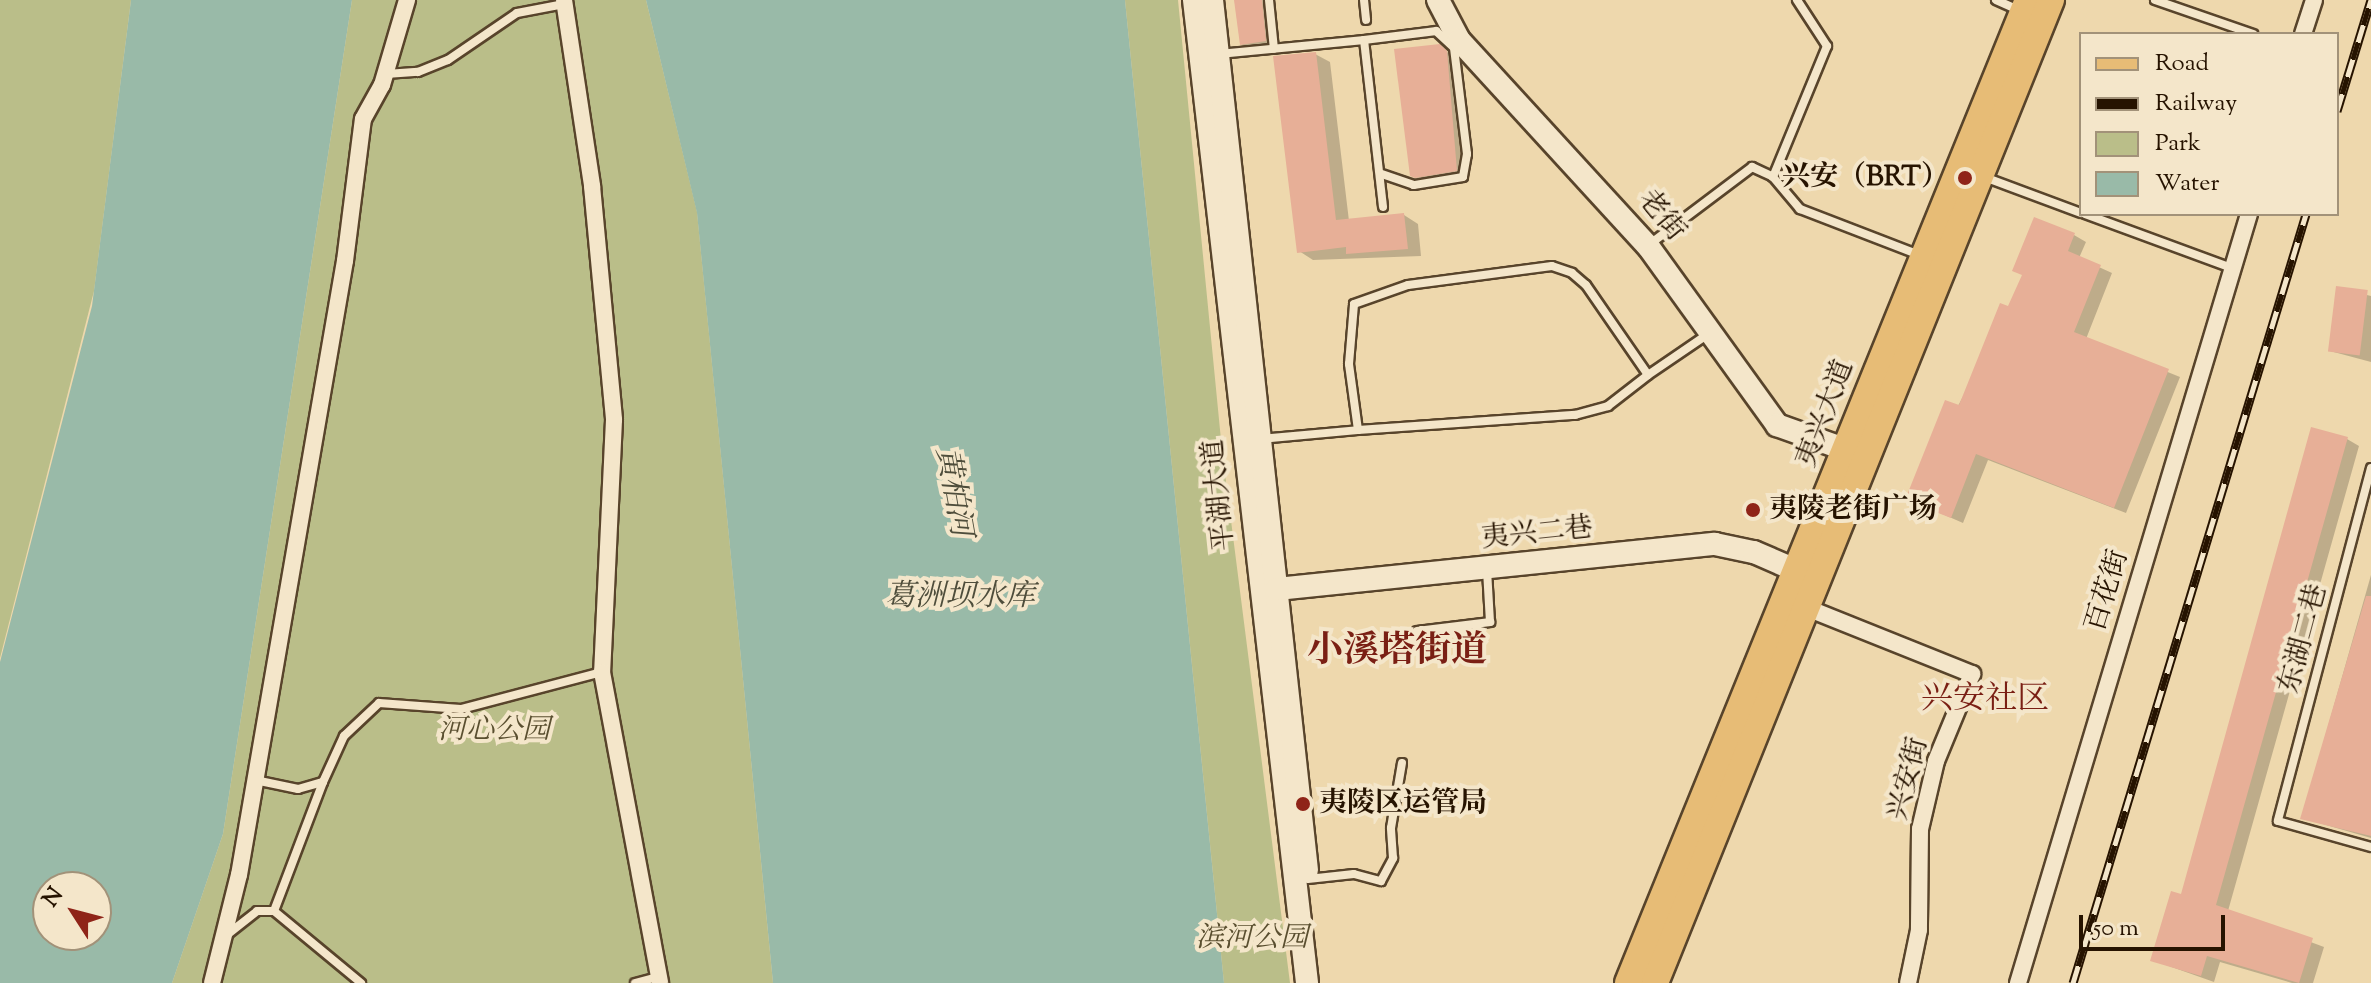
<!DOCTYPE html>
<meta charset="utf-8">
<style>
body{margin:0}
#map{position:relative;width:2371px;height:983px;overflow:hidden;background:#eed8ad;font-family:"Sorts Mill Goudy","Noto Serif SC",serif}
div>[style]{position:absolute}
.green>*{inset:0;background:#babe89}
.water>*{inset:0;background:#99baa8}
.shadow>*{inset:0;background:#0003}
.building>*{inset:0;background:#e7af97;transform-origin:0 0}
.roads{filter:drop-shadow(2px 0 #58442b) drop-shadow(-2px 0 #58442b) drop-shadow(0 2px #58442b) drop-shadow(0 -2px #58442b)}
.lane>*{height:8px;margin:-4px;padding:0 4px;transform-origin:4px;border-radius:4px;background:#f4e6ca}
.street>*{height:16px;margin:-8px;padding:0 8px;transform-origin:8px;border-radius:8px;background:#f4e6ca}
.secondary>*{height:22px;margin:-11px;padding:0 11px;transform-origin:11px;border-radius:11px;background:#f4e6ca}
.primary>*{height:26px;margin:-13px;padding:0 13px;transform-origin:13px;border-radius:13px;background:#e7bc76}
.rail>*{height:9px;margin-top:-4.5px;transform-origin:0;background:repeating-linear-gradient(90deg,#f4e6ca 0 18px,#261300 0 36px);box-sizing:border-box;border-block:2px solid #261300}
.dots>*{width:22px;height:22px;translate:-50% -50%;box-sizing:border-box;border:4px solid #f4e6ca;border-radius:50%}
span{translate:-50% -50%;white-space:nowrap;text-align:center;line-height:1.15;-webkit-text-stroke:8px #f4e6ca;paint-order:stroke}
.poi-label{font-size:28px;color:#261300;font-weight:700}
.right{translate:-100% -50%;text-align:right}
.left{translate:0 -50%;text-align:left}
.street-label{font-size:28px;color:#261300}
.park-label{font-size:28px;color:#5a4f30;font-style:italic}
.water-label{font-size:30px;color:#4e4d3b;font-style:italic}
.quarter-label{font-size:32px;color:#7a1f14}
.district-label{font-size:36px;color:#7a1f14;font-weight:700}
.legend{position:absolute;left:2079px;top:32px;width:260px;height:184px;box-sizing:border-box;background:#f4e6ca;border:2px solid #a29279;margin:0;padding:10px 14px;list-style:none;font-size:24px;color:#261300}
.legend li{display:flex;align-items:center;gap:16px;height:40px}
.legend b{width:40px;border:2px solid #a29279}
.north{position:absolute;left:32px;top:871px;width:80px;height:80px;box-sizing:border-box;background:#f4e6ca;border:2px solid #a29279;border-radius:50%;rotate:306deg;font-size:22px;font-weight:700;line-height:32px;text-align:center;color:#261300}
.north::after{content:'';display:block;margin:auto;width:28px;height:36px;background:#8f2418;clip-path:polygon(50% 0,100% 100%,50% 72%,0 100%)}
.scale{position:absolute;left:2079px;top:915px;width:146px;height:36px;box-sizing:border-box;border:4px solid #261300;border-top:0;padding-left:10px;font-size:24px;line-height:28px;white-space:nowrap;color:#261300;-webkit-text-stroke:6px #f4e6ca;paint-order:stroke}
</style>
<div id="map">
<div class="green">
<i style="clip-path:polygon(0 0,131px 0,94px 291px,0 658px)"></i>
<i style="clip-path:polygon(352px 0,646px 0,697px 212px,773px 983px,172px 983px,223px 834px)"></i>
<i style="clip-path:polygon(1125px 0,1178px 0,1222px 450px,1290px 983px,1224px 983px)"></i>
</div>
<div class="water">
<i style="clip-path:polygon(evenodd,131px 0,352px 0,223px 834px,172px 983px,0 983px,0 662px,92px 306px,131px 0,48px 887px,96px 887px,96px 935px,48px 935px,48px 887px)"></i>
<i style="clip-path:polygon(646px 0,1125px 0,1224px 983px,773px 983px,697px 213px)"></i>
</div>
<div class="shadow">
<i style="clip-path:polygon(1236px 0,1272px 0,1277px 47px,1253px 50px,1241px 44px)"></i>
<i style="clip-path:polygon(1439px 46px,1458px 60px,1468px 177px,1428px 183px,1412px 175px)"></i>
<i style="clip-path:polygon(1315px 54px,1330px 62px,1349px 221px,1404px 215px,1418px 224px,1421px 256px,1313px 260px,1299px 251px)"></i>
<i style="clip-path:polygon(2074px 235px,2086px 242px,2079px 258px,2112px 273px,2086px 339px,2180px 377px,2126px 513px,1988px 460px,1963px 523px,1908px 499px,2010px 309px)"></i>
<i style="clip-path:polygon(2338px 288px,2371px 296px,2371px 362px,2330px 351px)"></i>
<i style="clip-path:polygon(2347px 439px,2359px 446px,2228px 911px,2324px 947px,2313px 983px,2292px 983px,2220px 962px,2214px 982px,2152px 960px,2182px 897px)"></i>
<i style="clip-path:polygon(2371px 575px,2371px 838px,2302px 818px)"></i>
</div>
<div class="building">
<i style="clip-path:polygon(1234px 0,1262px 0,1266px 41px,1240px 45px)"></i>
<i style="clip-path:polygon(1440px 44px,1447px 51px,1457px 171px,1415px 178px,1410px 176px,1394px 49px)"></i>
<i style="clip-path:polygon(1316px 52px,1336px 220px,1404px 213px,1408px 249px,1346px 254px,1346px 247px,1297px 253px,1273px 56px)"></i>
<i style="clip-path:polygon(2034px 217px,2075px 233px,2068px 251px,2101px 265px,2074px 332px,2169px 369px,2114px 508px,1976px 454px,1951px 518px,1905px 500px,1945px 400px,1959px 405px,2000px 303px,2008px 306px,2022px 275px,2012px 271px)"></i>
<i style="left:2336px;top:286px;width:32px;height:66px;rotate:7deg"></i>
<i style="clip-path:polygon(2311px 427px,2348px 437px,2216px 905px,2313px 938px,2299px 983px,2207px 956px,2201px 976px,2150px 961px,2171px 891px,2181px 894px)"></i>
<i style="clip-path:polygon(2366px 596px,2371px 596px,2371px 836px,2300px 819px)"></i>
</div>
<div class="roads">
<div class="lane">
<i style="left:1269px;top:0;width:49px;rotate:84.2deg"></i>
<i style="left:1364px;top:0;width:20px;rotate:84deg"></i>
<i style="left:1797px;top:0;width:55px;rotate:56.9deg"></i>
<i style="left:1827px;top:46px;width:142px;rotate:112.4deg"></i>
<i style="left:1773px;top:177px;width:42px;rotate:49.8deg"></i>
<i style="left:1800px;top:209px;width:131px;rotate:21.1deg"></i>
<i style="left:1996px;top:0;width:27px;rotate:24deg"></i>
<i style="left:2155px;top:0;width:104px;rotate:19.1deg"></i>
<i style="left:1364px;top:40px;width:73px;rotate:-7.1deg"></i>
<i style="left:1436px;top:31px;width:25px;rotate:43deg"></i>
<i style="left:1454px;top:48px;width:107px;rotate:83deg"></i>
<i style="left:1467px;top:154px;width:23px;rotate:100deg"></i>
<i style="left:1463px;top:177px;width:50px;rotate:170.7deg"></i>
<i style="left:1414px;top:185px;width:34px;rotate:-161deg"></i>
<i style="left:1219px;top:54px;width:146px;rotate:-5.5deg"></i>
<i style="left:1364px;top:40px;width:168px;rotate:83.5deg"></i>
<i style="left:386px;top:74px;width:32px;rotate:-4deg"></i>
<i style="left:418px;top:72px;width:32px;rotate:-22deg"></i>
<i style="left:448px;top:60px;width:83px;rotate:-34.3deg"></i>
<i style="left:517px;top:13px;width:48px;rotate:-10.8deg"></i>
<i style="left:1984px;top:177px;width:103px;rotate:20.4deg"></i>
<i style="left:2085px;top:214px;width:157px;rotate:20.2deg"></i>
<i style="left:1650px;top:244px;width:128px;rotate:-37deg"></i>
<i style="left:1752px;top:167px;width:23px;rotate:25deg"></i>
<i style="left:1358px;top:430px;width:218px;rotate:-4deg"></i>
<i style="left:1575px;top:415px;width:34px;rotate:-15deg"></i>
<i style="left:1608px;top:406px;width:51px;rotate:-37.8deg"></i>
<i style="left:1260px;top:439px;width:98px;rotate:-5.2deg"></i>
<i style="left:1358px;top:430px;width:67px;rotate:-97.8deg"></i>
<i style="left:1349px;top:364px;width:60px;rotate:-85.2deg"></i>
<i style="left:1354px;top:304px;width:57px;rotate:-19.4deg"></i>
<i style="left:1408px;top:285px;width:145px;rotate:-7.5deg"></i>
<i style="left:1552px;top:266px;width:21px;rotate:19deg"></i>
<i style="left:1572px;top:273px;width:18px;rotate:41deg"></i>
<i style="left:1586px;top:285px;width:109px;rotate:55.4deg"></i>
<i style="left:1648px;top:375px;width:73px;rotate:-34.3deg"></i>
<i style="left:2371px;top:468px;width:365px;rotate:104.8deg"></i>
<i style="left:2278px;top:821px;width:97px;rotate:15.6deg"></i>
<i style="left:1417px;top:631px;width:74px;rotate:-7deg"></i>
<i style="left:1490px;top:622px;width:52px;rotate:-93.3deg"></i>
<i style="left:255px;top:780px;width:44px;rotate:11.8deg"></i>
<i style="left:298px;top:789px;width:26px;rotate:-16deg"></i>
<i style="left:323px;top:782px;width:51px;rotate:-65.5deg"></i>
<i style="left:344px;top:736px;width:48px;rotate:-43.3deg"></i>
<i style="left:379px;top:703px;width:82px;rotate:4.2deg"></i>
<i style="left:461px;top:709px;width:146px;rotate:-14.7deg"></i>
<i style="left:1308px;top:879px;width:46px;rotate:-6.2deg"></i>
<i style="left:1354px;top:874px;width:28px;rotate:15deg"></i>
<i style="left:1381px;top:881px;width:26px;rotate:-62deg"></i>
<i style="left:1393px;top:858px;width:30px;rotate:-94deg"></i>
<i style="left:1391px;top:828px;width:66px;rotate:-80.4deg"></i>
<i style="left:274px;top:911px;width:138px;rotate:-69.2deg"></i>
<i style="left:228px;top:934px;width:37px;rotate:-38deg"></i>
<i style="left:257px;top:911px;width:17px"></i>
<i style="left:274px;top:911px;width:113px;rotate:39.6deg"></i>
<i style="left:635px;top:983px;width:24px;rotate:-15deg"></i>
</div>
<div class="street">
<i style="left:564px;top:0;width:188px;rotate:81.4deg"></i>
<i style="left:592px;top:186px;width:235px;rotate:84.6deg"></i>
<i style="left:614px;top:420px;width:252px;rotate:92.7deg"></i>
<i style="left:602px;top:672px;width:316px;rotate:79.4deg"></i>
<i style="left:2303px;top:34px;width:36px;rotate:-72deg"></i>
<i style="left:1807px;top:608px;width:178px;rotate:21.8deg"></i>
<i style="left:1972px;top:674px;width:94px;rotate:112.5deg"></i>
<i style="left:1936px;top:761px;width:70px;rotate:103.2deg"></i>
<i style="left:1920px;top:829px;width:101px;rotate:90.6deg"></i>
<i style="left:1919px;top:930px;width:54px;rotate:101.7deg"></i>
<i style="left:212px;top:983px;width:111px;rotate:-76deg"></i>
<i style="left:239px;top:875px;width:623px;rotate:-80.21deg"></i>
<i style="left:345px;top:261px;width:143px;rotate:-82.8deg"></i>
<i style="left:363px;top:119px;width:39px;rotate:-61deg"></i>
<i style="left:382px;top:85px;width:89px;rotate:-73.6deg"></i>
<i style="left:2018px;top:983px;width:803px;rotate:-73.28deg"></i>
</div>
<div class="secondary">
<i style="left:1194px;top:0;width:989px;rotate:83.44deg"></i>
<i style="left:1212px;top:0;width:875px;rotate:83.77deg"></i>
<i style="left:1438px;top:0;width:45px;rotate:62.3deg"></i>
<i style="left:1459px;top:40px;width:280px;rotate:47.5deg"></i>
<i style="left:1648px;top:246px;width:221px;rotate:54.2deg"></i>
<i style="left:1777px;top:425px;width:74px;rotate:19.7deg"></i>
<i style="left:1277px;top:589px;width:440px;rotate:-5.9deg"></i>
<i style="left:1715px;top:544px;width:40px;rotate:12deg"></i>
<i style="left:1754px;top:552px;width:48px;rotate:23.4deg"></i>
</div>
<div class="primary">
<i style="left:1628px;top:983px;width:1061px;rotate:-67.86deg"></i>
<i style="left:1655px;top:983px;width:1060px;rotate:-68.06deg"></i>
</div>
</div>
<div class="rail">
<i style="left:2337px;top:111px;width:116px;rotate:-73deg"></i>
<i style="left:2073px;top:983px;width:804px;rotate:-73.14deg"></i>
</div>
<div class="dots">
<i style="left:1965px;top:178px;background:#8f2418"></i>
<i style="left:1753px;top:510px;background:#8f2418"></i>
<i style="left:1303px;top:804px;background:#8f2418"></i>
</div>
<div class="poi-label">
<span class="right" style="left:1949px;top:178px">兴安（BRT）</span>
<span class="left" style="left:1769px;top:510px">夷陵老街广场</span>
<span class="left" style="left:1319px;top:804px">夷陵区运管局</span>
</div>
<div class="street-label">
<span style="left:1661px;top:216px;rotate:51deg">老街</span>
<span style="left:1826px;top:414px;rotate:-69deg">夷兴大道</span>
<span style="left:1220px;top:495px;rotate:-96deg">平湖大道</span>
<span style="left:1537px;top:534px;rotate:-6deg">夷兴二巷</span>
<span style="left:2108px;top:591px;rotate:-73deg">百花街</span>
<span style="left:2304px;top:639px;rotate:-75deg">东湖二巷</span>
<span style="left:1909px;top:779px;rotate:-75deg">兴安街</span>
</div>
<div class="park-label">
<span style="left:494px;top:731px">河心公园</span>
<span style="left:1252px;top:939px">滨河公园</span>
</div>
<div class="water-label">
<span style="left:952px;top:492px;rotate:80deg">黄柏河</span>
<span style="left:960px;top:598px">葛洲坝水库</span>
</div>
<div class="quarter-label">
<span style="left:1985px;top:700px">兴安社区</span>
</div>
<div class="district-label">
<span style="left:1397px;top:653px">小溪塔街道</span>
</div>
<ul class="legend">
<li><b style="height:10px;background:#e7bc76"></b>Road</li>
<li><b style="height:10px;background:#261300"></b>Railway</li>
<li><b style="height:22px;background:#babe89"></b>Park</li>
<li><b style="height:22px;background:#99baa8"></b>Water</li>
</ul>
<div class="north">N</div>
<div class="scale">50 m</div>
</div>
